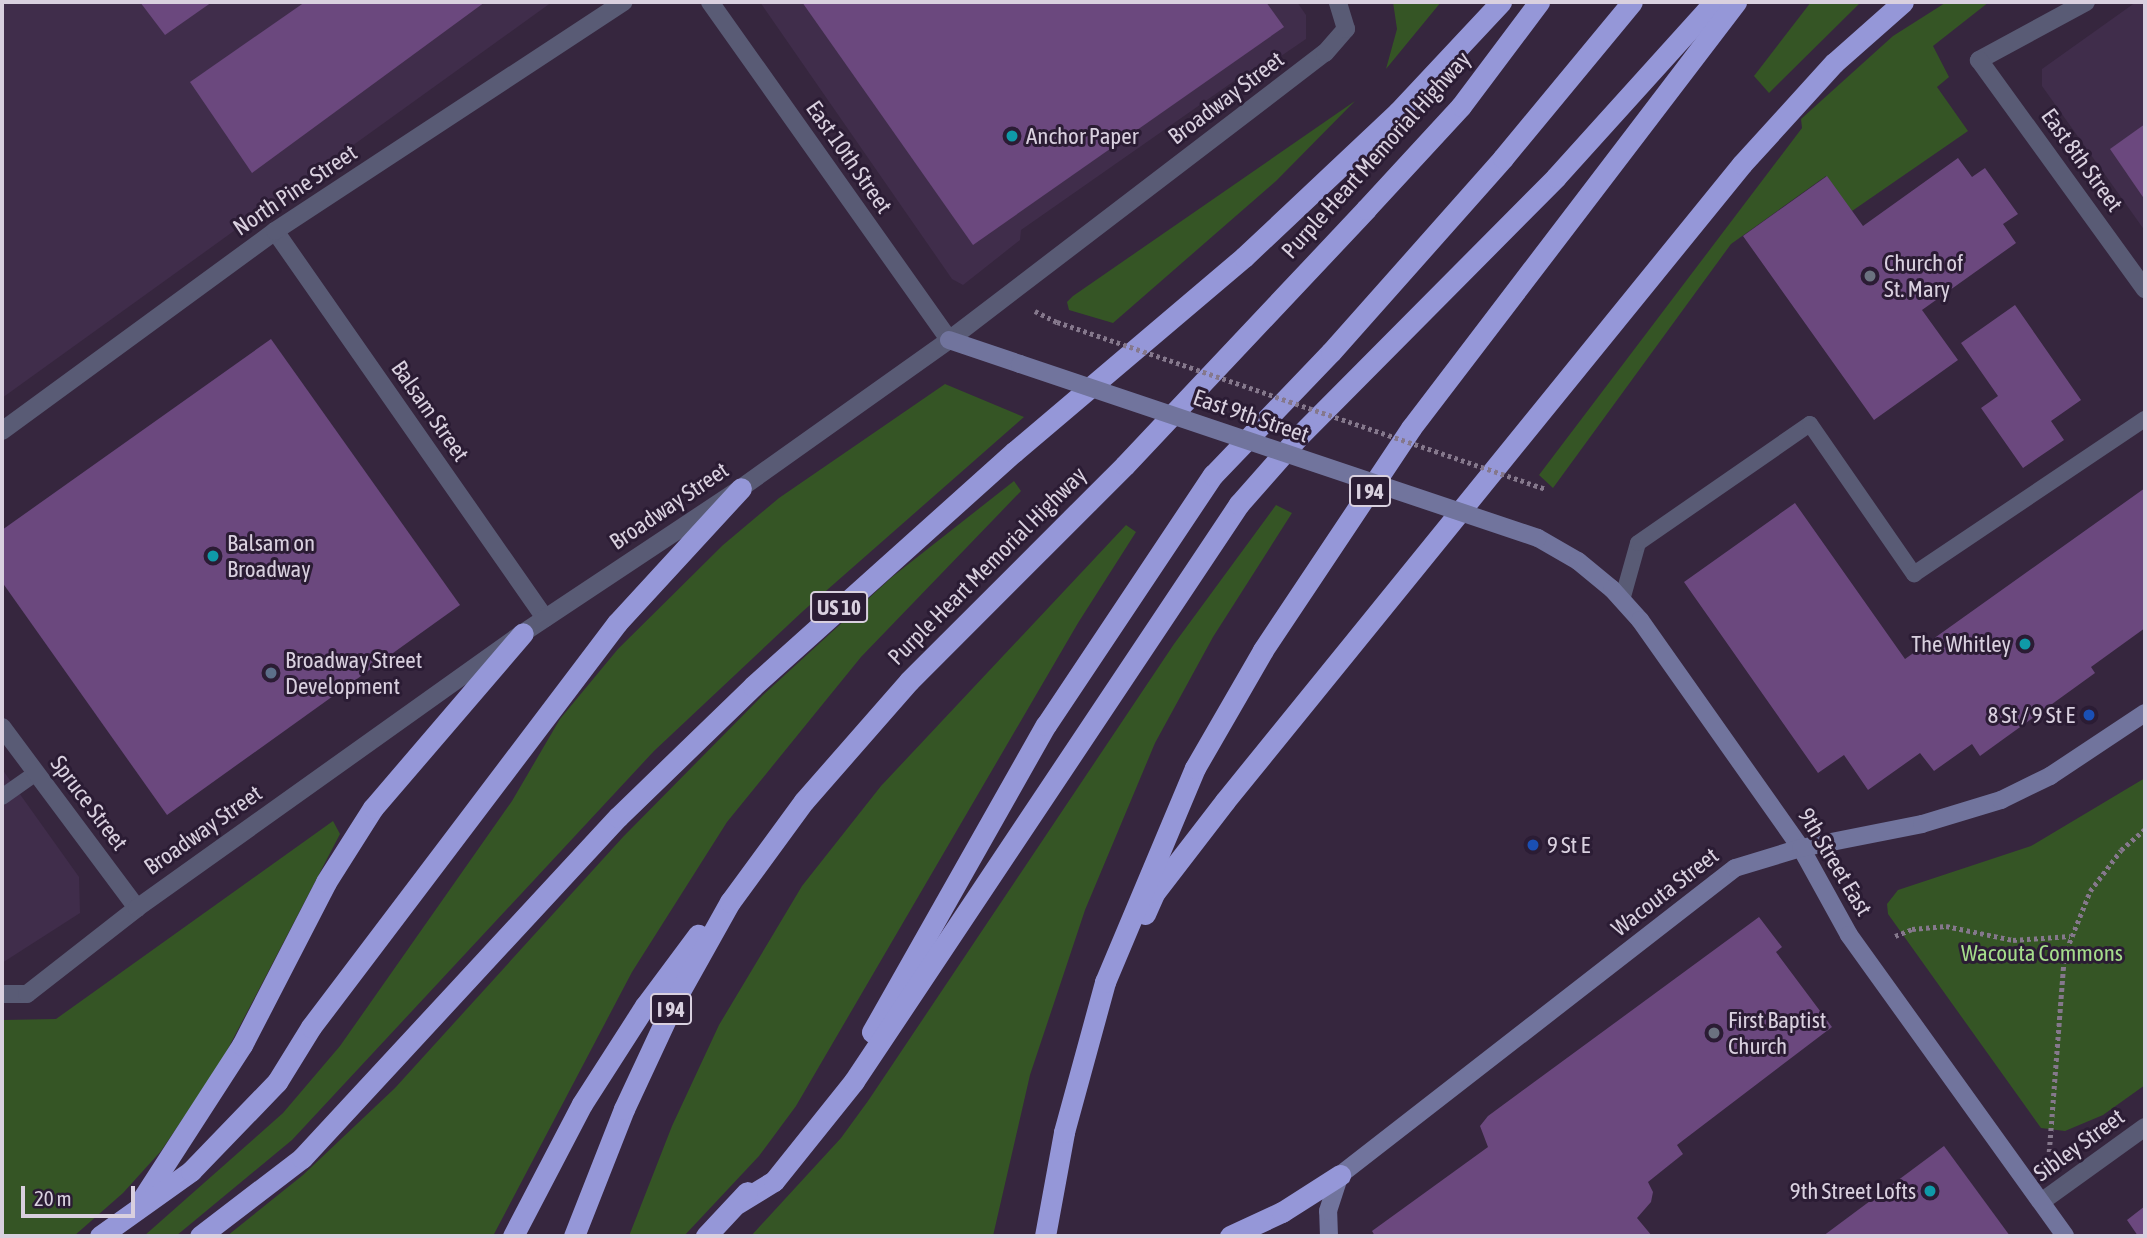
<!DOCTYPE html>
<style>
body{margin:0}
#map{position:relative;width:2147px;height:1238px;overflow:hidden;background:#36263e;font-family:"Asap Condensed",sans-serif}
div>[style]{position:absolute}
.built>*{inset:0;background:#402d4b}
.green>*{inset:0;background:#355525}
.building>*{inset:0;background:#6b487e}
.path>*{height:4.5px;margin-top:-2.25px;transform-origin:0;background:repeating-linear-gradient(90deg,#85788c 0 3.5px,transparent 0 7px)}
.lane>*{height:16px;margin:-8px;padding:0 8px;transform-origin:8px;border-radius:8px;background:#595b75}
.street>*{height:18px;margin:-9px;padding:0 9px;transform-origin:9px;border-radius:9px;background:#595b75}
.secondary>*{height:18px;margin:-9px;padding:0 9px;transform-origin:9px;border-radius:9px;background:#71749d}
.highway>*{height:21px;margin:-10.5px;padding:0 10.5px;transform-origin:10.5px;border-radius:10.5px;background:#9597d8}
.path-bridge>*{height:4.5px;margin-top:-2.25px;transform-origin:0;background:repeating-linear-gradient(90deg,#85788c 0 3.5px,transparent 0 7px)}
.secondary-bridge>*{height:18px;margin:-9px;padding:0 9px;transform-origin:9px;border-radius:9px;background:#71749d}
.dots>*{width:19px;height:19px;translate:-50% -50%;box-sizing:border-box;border:4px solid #2b1c34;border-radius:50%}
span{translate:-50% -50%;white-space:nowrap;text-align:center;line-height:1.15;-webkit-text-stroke:6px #2b1c34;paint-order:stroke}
.shield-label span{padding:2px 5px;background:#2b1c34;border:2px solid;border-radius:5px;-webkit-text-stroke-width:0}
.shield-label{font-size:21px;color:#d9d0df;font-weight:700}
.street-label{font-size:23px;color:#d9d0df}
.poi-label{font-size:23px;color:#d9d0df}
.left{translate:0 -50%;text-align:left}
.right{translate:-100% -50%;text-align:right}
.park-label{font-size:23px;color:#a4dc8b}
.frame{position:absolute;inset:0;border:4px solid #d9d0df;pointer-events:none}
.scale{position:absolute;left:21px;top:1186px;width:114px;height:32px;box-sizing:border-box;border:4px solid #d9d0df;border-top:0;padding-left:9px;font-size:21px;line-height:24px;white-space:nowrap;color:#d9d0df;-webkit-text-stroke:5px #2b1c34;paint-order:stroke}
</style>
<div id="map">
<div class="built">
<i style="clip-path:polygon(2px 2px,552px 2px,2px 398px)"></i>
<i style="clip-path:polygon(760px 2px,1297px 2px,1306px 15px,1306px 39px,1253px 75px,1247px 72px,1021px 230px,1020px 240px,963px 285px,952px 279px)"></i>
<i style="clip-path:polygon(2136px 2px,2145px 2px,2145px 231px,2042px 86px,2042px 69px)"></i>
<i style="clip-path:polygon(2px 769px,79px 877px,80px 913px,2px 963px)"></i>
</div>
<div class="green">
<i style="clip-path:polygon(1393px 2px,1441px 2px,1386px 69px,1397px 29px)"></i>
<i style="clip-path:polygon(1811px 2px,1861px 2px,1769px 93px,1754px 76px)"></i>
<i style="clip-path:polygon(1989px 2px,1933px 46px,1949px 77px,1937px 87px,1968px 131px,1852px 211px,1826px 176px,1731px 244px,1553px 488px,1539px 475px,1802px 128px,1801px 119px,1893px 36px,1945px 3px)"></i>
<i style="clip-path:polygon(1355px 101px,1276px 181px,1113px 323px,1069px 310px,1067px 302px,1073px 296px)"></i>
<i style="clip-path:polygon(945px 384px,1024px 417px,802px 612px,654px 751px,292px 1140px,176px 1236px,144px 1236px,283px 1113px,340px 1046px,512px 801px,560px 719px,618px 649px,723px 545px,779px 498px)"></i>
<i style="clip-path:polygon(1014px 481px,1021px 491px,861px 657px,727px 822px,632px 972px,493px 1236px,227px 1236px,303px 1175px,395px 1088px,623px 837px,763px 695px,892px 577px)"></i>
<i style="clip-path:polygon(1276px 505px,1292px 513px,1213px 637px,1155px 743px,1085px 910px,1030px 1075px,993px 1236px,751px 1236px,841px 1138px,868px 1101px,1174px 644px)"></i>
<i style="clip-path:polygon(1126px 525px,1136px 532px,1078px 623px,796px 1106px,759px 1156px,684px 1236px,629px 1236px,672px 1126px,719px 1025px,802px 886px,881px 786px)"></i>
<i style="clip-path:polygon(2145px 778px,2145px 1085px,2103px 1115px,2065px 1131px,2041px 1128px,1888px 914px,1887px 904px,1898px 890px,2031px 846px)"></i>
<i style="clip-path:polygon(333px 821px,340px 834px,221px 1062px,161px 1151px,123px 1193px,74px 1236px,2px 1236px,2px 1020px,56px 1019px)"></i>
</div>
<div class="building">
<i style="clip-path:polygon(140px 2px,212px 2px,165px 35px)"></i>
<i style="clip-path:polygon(305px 2px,485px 2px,252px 173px,190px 82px)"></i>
<i style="clip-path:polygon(802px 2px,1266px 2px,1284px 27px,973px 245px)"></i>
<i style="clip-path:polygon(2145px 124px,2145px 200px,2110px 149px)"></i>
<i style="clip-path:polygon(1958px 158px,1972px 177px,1985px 168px,2018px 214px,2003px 224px,2016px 243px,1922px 310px,1958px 360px,1874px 420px,1743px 236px,1827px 176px,1863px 226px)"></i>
<i style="clip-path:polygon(2015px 305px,2081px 400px,2051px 421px,2064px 440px,2023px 468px,1981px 408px,1998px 396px,1961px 343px)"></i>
<i style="clip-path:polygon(271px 339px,460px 605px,167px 815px,2px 582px,2px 530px)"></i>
<i style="clip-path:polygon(2145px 488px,2145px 628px,2091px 667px,2095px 673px,1980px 756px,1972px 744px,1934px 771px,1920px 753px,1868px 790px,1844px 755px,1818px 773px,1684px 582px,1795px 503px,1905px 659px)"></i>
<i style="clip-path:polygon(1759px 917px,1782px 947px,1776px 952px,1832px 1027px,1677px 1145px,1683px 1154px,1648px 1182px,1653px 1192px,1651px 1202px,1637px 1218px,1652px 1236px,1375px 1236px,1372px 1231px,1488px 1147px,1480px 1126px,1488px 1116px)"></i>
<i style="clip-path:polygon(1944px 1146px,2010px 1236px,1823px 1236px)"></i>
<i style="clip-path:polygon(2145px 1206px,2145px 1236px,2138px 1236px,2127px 1220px)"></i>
</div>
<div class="path">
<i style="left:1035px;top:311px;width:25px;rotate:27deg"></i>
<i style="left:1895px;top:936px;width:18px;rotate:-22deg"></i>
<i style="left:1912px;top:929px;width:34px;rotate:-5deg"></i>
<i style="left:1946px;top:926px;width:68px;rotate:11.8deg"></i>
<i style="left:2013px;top:940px;width:57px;rotate:-4deg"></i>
<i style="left:2049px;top:1152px;width:197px;rotate:-85.6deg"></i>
<i style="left:2064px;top:956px;width:70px;rotate:-68.2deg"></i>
<i style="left:2090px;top:891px;width:51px;rotate:-52.9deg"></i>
<i style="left:2121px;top:850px;width:32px;rotate:-41deg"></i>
</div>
<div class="lane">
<i style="left:1622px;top:600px;width:59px;rotate:-74.3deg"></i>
<i style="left:1638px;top:543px;width:209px;rotate:-34.7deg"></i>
<i style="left:1810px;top:424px;width:183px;rotate:55.3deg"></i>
<i style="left:1914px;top:574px;width:278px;rotate:-33.9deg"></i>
<i style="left:2px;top:797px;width:42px;rotate:-35.2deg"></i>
</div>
<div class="street">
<i style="left:710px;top:2px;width:414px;rotate:54.7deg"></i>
<i style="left:2086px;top:2px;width:122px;rotate:151.5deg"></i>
<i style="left:1979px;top:60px;width:283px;rotate:54.1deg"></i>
<i style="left:275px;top:231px;width:472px;rotate:55.1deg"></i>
<i style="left:2px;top:431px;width:338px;rotate:-36.2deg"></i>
<i style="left:275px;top:231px;width:417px;rotate:-33.3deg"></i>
<i style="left:2px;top:727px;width:226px;rotate:53.3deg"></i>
<i style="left:2px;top:994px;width:25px"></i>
<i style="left:27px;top:994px;width:140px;rotate:-38deg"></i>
<i style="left:137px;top:908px;width:474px;rotate:-35.5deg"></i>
<i style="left:523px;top:633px;width:262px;rotate:-33.6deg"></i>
<i style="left:741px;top:488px;width:255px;rotate:-35.4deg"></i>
<i style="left:949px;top:340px;width:473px;rotate:-37.4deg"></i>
<i style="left:1325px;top:53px;width:32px;rotate:-49deg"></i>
<i style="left:1346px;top:29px;width:28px;rotate:-107deg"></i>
<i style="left:2041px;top:1202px;width:128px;rotate:-35.8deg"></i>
</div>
<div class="secondary">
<i style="left:949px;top:340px;width:75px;rotate:18.7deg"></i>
<i style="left:1538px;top:538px;width:46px;rotate:29.9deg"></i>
<i style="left:1578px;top:561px;width:44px;rotate:39.5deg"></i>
<i style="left:1612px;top:589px;width:42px;rotate:47.9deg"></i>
<i style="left:1640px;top:620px;width:279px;rotate:54.8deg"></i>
<i style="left:1801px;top:848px;width:99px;rotate:61.1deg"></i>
<i style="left:1849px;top:935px;width:370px;rotate:54.3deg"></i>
<i style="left:1329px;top:1236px;width:25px;rotate:-92deg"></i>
<i style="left:1328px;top:1211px;width:38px;rotate:-72deg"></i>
<i style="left:1340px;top:1175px;width:500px;rotate:-37.85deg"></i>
<i style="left:1735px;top:868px;width:69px;rotate:-16.9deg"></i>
<i style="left:1801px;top:848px;width:123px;rotate:-11.2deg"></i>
<i style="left:1922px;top:824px;width:83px;rotate:-16.9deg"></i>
<i style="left:2001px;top:800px;width:55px;rotate:-26.1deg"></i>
<i style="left:2050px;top:776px;width:114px;rotate:-33.6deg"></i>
</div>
<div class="highway">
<i style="left:1145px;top:914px;width:24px;rotate:-66deg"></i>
<i style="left:1155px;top:892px;width:115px;rotate:-52.4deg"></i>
<i style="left:1225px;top:801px;width:820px;rotate:-50.94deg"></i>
<i style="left:1742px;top:164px;width:137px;rotate:-47.7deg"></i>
<i style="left:1834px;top:63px;width:92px;rotate:-41.5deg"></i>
<i style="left:872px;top:1032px;width:353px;rotate:-60.5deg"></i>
<i style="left:1046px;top:725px;width:301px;rotate:-56.3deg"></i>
<i style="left:1213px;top:475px;width:170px;rotate:-46.2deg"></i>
<i style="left:1331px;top:352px;width:259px;rotate:-48.4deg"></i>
<i style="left:1503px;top:158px;width:202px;rotate:-50.4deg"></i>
<i style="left:141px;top:1201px;width:186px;rotate:-57.1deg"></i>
<i style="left:242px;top:1045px;width:183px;rotate:-62.7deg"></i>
<i style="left:326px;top:882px;width:88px;rotate:-57.6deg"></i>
<i style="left:373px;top:808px;width:230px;rotate:-49.4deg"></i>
<i style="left:738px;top:1203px;width:42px;rotate:-31.4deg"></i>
<i style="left:774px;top:1181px;width:128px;rotate:-51.3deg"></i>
<i style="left:854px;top:1081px;width:694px;rotate:-56.29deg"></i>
<i style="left:1239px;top:504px;width:89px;rotate:-48.6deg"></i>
<i style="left:1298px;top:437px;width:366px;rotate:-45.2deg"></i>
<i style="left:1556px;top:177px;width:236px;rotate:-47.9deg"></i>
<i style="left:100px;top:1236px;width:112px;rotate:-35.5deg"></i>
<i style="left:191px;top:1171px;width:124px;rotate:-46deg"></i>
<i style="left:277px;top:1082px;width:65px;rotate:-58.3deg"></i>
<i style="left:311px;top:1027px;width:507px;rotate:-52.86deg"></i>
<i style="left:617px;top:623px;width:183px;rotate:-47.4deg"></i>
<i style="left:200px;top:1236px;width:128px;rotate:-37.4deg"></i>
<i style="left:302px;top:1158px;width:465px;rotate:-47.2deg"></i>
<i style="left:618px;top:817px;width:188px;rotate:-44.1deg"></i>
<i style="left:753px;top:686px;width:351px;rotate:-41.9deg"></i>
<i style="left:1014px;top:452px;width:302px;rotate:-40.3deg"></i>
<i style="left:1244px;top:257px;width:212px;rotate:-43.3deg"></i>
<i style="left:1398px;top:112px;width:151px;rotate:-46.9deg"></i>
<i style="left:513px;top:1236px;width:149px;rotate:-62.4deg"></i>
<i style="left:582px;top:1104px;width:117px;rotate:-57.3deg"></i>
<i style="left:645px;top:1006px;width:89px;rotate:-53.3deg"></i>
<i style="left:574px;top:1236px;width:136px;rotate:-68.5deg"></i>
<i style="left:624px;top:1109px;width:118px;rotate:-65deg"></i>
<i style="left:674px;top:1002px;width:115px;rotate:-60.8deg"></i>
<i style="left:730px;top:902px;width:125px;rotate:-53.8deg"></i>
<i style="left:804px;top:801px;width:159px;rotate:-48.8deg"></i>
<i style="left:909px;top:681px;width:305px;rotate:-45deg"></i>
<i style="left:1125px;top:465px;width:352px;rotate:-46.7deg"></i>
<i style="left:1366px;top:209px;width:140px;rotate:-47.3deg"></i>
<i style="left:1461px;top:106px;width:130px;rotate:-53.1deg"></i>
<i style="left:706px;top:1236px;width:60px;rotate:-47deg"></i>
<i style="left:1045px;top:1236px;width:106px;rotate:-79.6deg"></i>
<i style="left:1064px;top:1132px;width:156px;rotate:-74.7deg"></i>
<i style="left:1105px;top:982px;width:232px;rotate:-67.2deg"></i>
<i style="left:1195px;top:768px;width:136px;rotate:-60deg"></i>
<i style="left:1263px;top:650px;width:267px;rotate:-56.3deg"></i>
<i style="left:1411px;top:428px;width:536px;rotate:-52.66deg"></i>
<i style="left:1230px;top:1236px;width:57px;rotate:-24.8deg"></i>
<i style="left:1282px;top:1212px;width:69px;rotate:-32.5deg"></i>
</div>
<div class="path-bridge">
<i style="left:1057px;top:322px;width:517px;rotate:18.86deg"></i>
</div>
<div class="secondary-bridge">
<i style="left:1020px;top:364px;width:546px;rotate:18.57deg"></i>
</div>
<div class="dots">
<i style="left:1012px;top:136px;background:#0f9aa8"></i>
<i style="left:1870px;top:276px;background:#6b7280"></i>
<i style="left:213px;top:556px;background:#0f9aa8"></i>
<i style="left:2025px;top:644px;background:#0f9aa8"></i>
<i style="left:271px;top:673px;background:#5c6f8a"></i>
<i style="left:2089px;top:715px;background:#1a4fb4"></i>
<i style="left:1533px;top:845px;background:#1a4fb4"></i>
<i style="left:1714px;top:1033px;background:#6b7280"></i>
<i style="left:1930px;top:1191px;background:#0f9aa8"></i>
</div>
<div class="shield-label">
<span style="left:1370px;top:491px">I 94</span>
<span style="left:839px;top:607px">US 10</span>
<span style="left:671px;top:1009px">I 94</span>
</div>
<div class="street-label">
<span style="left:1226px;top:98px;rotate:-37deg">Broadway Street</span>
<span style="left:1376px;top:155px;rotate:-48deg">Purple Heart Memorial Highway</span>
<span style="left:849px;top:157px;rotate:55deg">East 10th Street</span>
<span style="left:2082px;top:160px;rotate:54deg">East 8th Street</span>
<span style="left:295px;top:190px;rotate:-34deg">North Pine Street</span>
<span style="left:430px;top:411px;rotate:55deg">Balsam Street</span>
<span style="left:1251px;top:416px;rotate:19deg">East 9th Street</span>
<span style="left:669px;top:506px;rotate:-34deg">Broadway Street</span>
<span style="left:987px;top:566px;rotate:-45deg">Purple Heart Memorial Highway</span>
<span style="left:89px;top:803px;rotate:53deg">Spruce Street</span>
<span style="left:203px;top:830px;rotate:-35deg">Broadway Street</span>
<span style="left:1835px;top:862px;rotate:59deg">9th Street East</span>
<span style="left:1665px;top:892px;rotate:-38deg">Wacouta Street</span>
<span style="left:2079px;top:1145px;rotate:-36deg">Sibley Street</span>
</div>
<div class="poi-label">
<span class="left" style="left:1026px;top:136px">Anchor Paper</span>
<span class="left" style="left:1884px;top:276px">Church of<br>St. Mary</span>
<span class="left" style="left:227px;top:556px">Balsam on<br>Broadway</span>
<span class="right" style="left:2011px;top:644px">The Whitley</span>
<span class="left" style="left:285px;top:673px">Broadway Street<br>Development</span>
<span class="right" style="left:2075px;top:715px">8 St / 9 St E</span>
<span class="left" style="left:1547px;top:845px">9 St E</span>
<span class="left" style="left:1728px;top:1033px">First Baptist<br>Church</span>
<span class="right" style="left:1916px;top:1191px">9th Street Lofts</span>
</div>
<div class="park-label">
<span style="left:2042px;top:953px">Wacouta Commons</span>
</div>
<div class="frame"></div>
<div class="scale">20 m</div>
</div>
